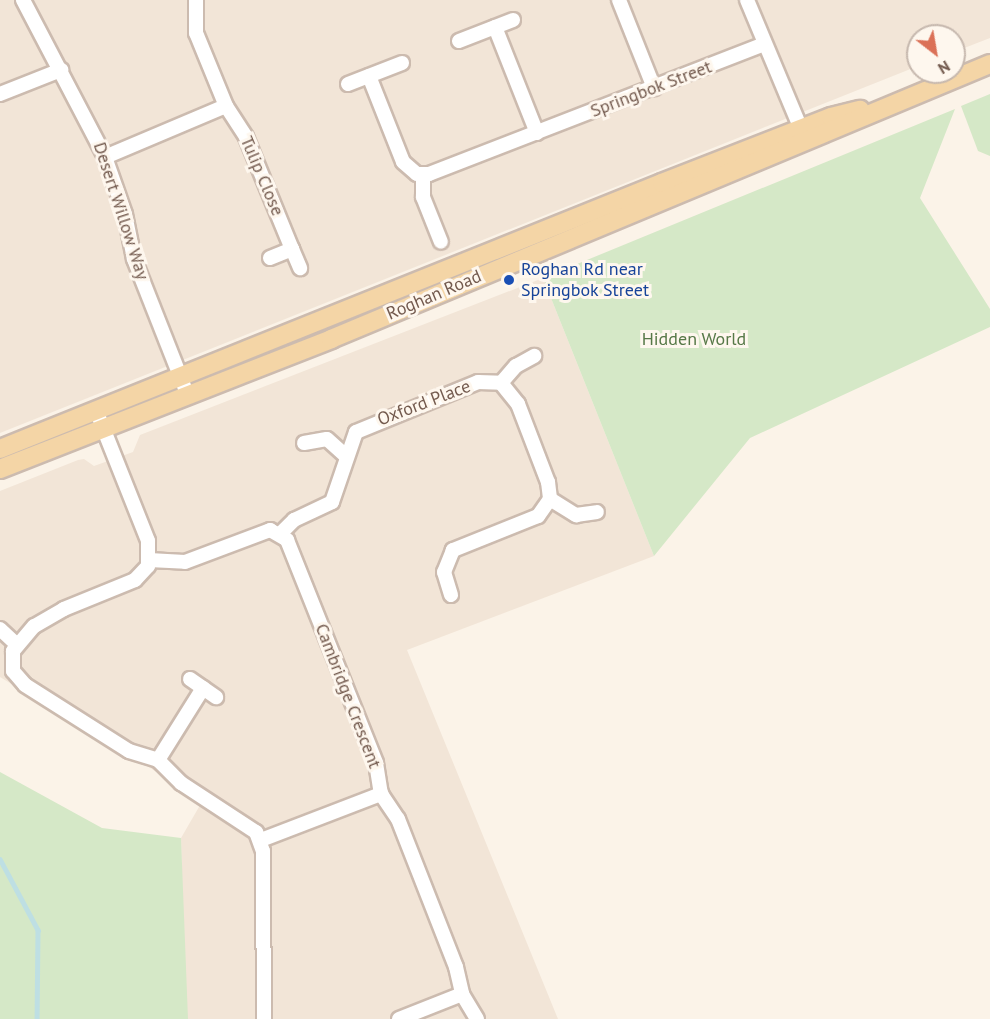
<!DOCTYPE html>
<style>
body{margin:0}
#map{position:relative;width:990px;height:1019px;overflow:hidden;background:#fbf3e8;font-family:"PT Sans",sans-serif}
div>[style]{position:absolute}
.residential>*{inset:0;background:#f2e5d7}
.green>*{inset:0;background:#d5e8c7}
.stream>*{height:4.5px;margin:-2.25px;padding:0 2.25px;transform-origin:2.25px;border-radius:2.25px;background:#bedfe3}
.roads{filter:drop-shadow(2px 0 #ccbbaf) drop-shadow(-2px 0 #ccbbaf) drop-shadow(0 2px #ccbbaf) drop-shadow(0 -2px #ccbbaf)}
.minor>*{height:14px;margin:-7px;padding:0 7px;transform-origin:7px;border-radius:7px;background:#fff}
.major>*{height:18px;margin:-9px;padding:0 9px;transform-origin:9px;border-radius:9px;background:#f4d5a6}
.dots>*{width:16px;height:16px;translate:-50% -50%;box-sizing:border-box;border:3px solid #fef7ee;border-radius:50%}
span{translate:-50% -50%;white-space:nowrap;text-align:center;line-height:1.15;-webkit-text-stroke:6px #fef7ee;paint-order:stroke}
.street-label{font-size:18px;color:#735a4e}
.transit-label{font-size:18px;color:#164399}
.left{translate:0 -50%;text-align:left}
.park-label{font-size:18px;color:#567847}
.north{position:absolute;left:906px;top:24px;width:60px;height:60px;box-sizing:border-box;background:#fef7ee;border:2px solid #c6b8ae;border-radius:50%;rotate:149deg;font-size:16px;font-weight:700;line-height:24px;text-align:center;color:#735a4e}
.north::after{content:'';display:block;margin:auto;width:21px;height:27px;background:#db7157;clip-path:polygon(50% 0,100% 100%,50% 72%,0 100%)}
</style>
<div id="map">
<div class="residential">
<i style="clip-path:polygon(0 0,990px 0,990px 38px,954px 52px,954px 36px,918px 36px,918px 66px,0 433px)"></i>
<i style="clip-path:polygon(543px 278px,654px 556px,407px 650px,558px 1019px,185px 1019px,181px 838px,203px 800px,0 677px,0 491px,78px 460px,84px 459px,94px 466px,133px 452px,140px 435px)"></i>
</div>
<div class="green">
<i style="clip-path:polygon(990px 94px,990px 156px,978px 151px,961px 106px)"></i>
<i style="clip-path:polygon(955px 109px,920px 198px,990px 309px,990px 327px,750px 438px,654px 556px,543px 278px)"></i>
<i style="clip-path:polygon(0 772px,102px 828px,181px 838px,188px 1019px,0 1019px)"></i>
</div>
<div class="stream">
<i style="left:0;top:859px;width:81px;rotate:61.8deg"></i>
<i style="left:38px;top:930px;width:89px;rotate:90.6deg"></i>
</div>
<div class="roads">
<div class="minor">
<i style="left:23px;top:0;width:177px;rotate:62.4deg"></i>
<i style="left:105px;top:157px;width:60px;rotate:70.7deg"></i>
<i style="left:125px;top:214px;width:46px;rotate:78.7deg"></i>
<i style="left:134px;top:259px;width:147px;rotate:68.5deg"></i>
<i style="left:619px;top:0;width:95px;rotate:68.3deg"></i>
<i style="left:747px;top:0;width:147px;rotate:67.3deg"></i>
<i style="left:495px;top:27px;width:114px;rotate:68.4deg"></i>
<i style="left:459px;top:41px;width:58px;rotate:-21.3deg"></i>
<i style="left:369px;top:76px;width:92px;rotate:68.4deg"></i>
<i style="left:403px;top:162px;width:18px;rotate:41deg"></i>
<i style="left:417px;top:174px;width:12px"></i>
<i style="left:429px;top:174px;width:359px;rotate:-21.2deg"></i>
<i style="left:348px;top:84px;width:58px;rotate:-21.3deg"></i>
<i style="left:0;top:94px;width:66px;rotate:-21.5deg"></i>
<i style="left:226px;top:106px;width:37px;rotate:57deg"></i>
<i style="left:246px;top:137px;width:121px;rotate:67.7deg"></i>
<i style="left:105px;top:157px;width:131px;rotate:-22.9deg"></i>
<i style="left:226px;top:106px;width:79px;rotate:-112.3deg"></i>
<i style="left:196px;top:33px;width:33px;rotate:-90deg"></i>
<i style="left:423px;top:175px;width:22px;rotate:90deg"></i>
<i style="left:423px;top:197px;width:48px;rotate:68.2deg"></i>
<i style="left:270px;top:258px;width:24px;rotate:-22deg"></i>
<i style="left:292px;top:249px;width:21px;rotate:67deg"></i>
<i style="left:501px;top:383px;width:23px;rotate:-49deg"></i>
<i style="left:516px;top:366px;width:21px;rotate:-29deg"></i>
<i style="left:96px;top:410px;width:141px;rotate:68.3deg"></i>
<i style="left:148px;top:541px;width:25px;rotate:90deg"></i>
<i style="left:148px;top:566px;width:19px;rotate:133deg"></i>
<i style="left:135px;top:580px;width:77px;rotate:157.8deg"></i>
<i style="left:64px;top:609px;width:34px;rotate:150deg"></i>
<i style="left:34px;top:626px;width:33px;rotate:130deg"></i>
<i style="left:13px;top:651px;width:20px;rotate:90deg"></i>
<i style="left:13px;top:671px;width:18px;rotate:49deg"></i>
<i style="left:25px;top:685px;width:123px;rotate:32.4deg"></i>
<i style="left:129px;top:751px;width:30px;rotate:17deg"></i>
<i style="left:158px;top:760px;width:33px;rotate:45deg"></i>
<i style="left:181px;top:783px;width:90px;rotate:33.2deg"></i>
<i style="left:256px;top:832px;width:20px;rotate:70deg"></i>
<i style="left:263px;top:851px;width:168px;rotate:89.7deg"></i>
<i style="left:304px;top:443px;width:23px;rotate:-10deg"></i>
<i style="left:327px;top:439px;width:25px;rotate:42deg"></i>
<i style="left:550px;top:499px;width:31px;rotate:32deg"></i>
<i style="left:576px;top:515px;width:21px;rotate:-8deg"></i>
<i style="left:280px;top:534px;width:20px;rotate:-45deg"></i>
<i style="left:294px;top:520px;width:42px;rotate:-25.3deg"></i>
<i style="left:332px;top:502px;width:74px;rotate:-71.1deg"></i>
<i style="left:356px;top:432px;width:132px;rotate:-22.3deg"></i>
<i style="left:478px;top:382px;width:23px;rotate:2deg"></i>
<i style="left:501px;top:383px;width:27px;rotate:51deg"></i>
<i style="left:518px;top:404px;width:84px;rotate:69deg"></i>
<i style="left:548px;top:482px;width:17px;rotate:83deg"></i>
<i style="left:550px;top:499px;width:21px;rotate:125deg"></i>
<i style="left:538px;top:516px;width:92px;rotate:158.2deg"></i>
<i style="left:453px;top:550px;width:24px;rotate:112deg"></i>
<i style="left:444px;top:572px;width:24px;rotate:73deg"></i>
<i style="left:149px;top:560px;width:36px;rotate:3deg"></i>
<i style="left:185px;top:562px;width:91px;rotate:-20.6deg"></i>
<i style="left:270px;top:530px;width:20px;rotate:30deg"></i>
<i style="left:287px;top:540px;width:240px;rotate:68.2deg"></i>
<i style="left:376px;top:763px;width:31px;rotate:81deg"></i>
<i style="left:381px;top:794px;width:30px;rotate:56deg"></i>
<i style="left:398px;top:819px;width:159px;rotate:68.6deg"></i>
<i style="left:456px;top:967px;width:28px;rotate:77deg"></i>
<i style="left:462px;top:994px;width:29px;rotate:59deg"></i>
<i style="left:0;top:629px;width:22px;rotate:43deg"></i>
<i style="left:190px;top:679px;width:32px;rotate:35deg"></i>
<i style="left:158px;top:760px;width:85px;rotate:-58deg"></i>
<i style="left:261px;top:840px;width:129px;rotate:-21deg"></i>
<i style="left:399px;top:1019px;width:68px;rotate:-21.6deg"></i>
</div>
<div class="major">
<i style="left:0;top:449px;width:713px;rotate:-21.89deg"></i>
<i style="left:662px;top:183px;width:181px;rotate:-21.3deg"></i>
<i style="left:831px;top:117px;width:30px;rotate:-14deg"></i>
<i style="left:0;top:469px;width:356px;rotate:-21.4deg"></i>
<i style="left:331px;top:339px;width:714px;rotate:-22.65deg"></i>
</div>
</div>
<div class="dots">
<i style="left:509px;top:280px;background:#1a4fb4"></i>
</div>
<div class="street-label">
<span style="left:651px;top:89px;rotate:-21deg">Springbok Street</span>
<span style="left:262px;top:176px;rotate:67deg">Tulip Close</span>
<span style="left:121px;top:211px;rotate:72deg">Desert Willow Way</span>
<span style="left:434px;top:295px;rotate:-23deg">Roghan Road</span>
<span style="left:424px;top:403px;rotate:-21deg">Oxford Place</span>
<span style="left:348px;top:696px;rotate:69deg">Cambridge Crescent</span>
</div>
<div class="transit-label">
<span class="left" style="left:521px;top:280px">Roghan Rd near<br>Springbok Street</span>
</div>
<div class="park-label">
<span style="left:694px;top:339px">Hidden World</span>
</div>
<div class="north">N</div>
</div>
